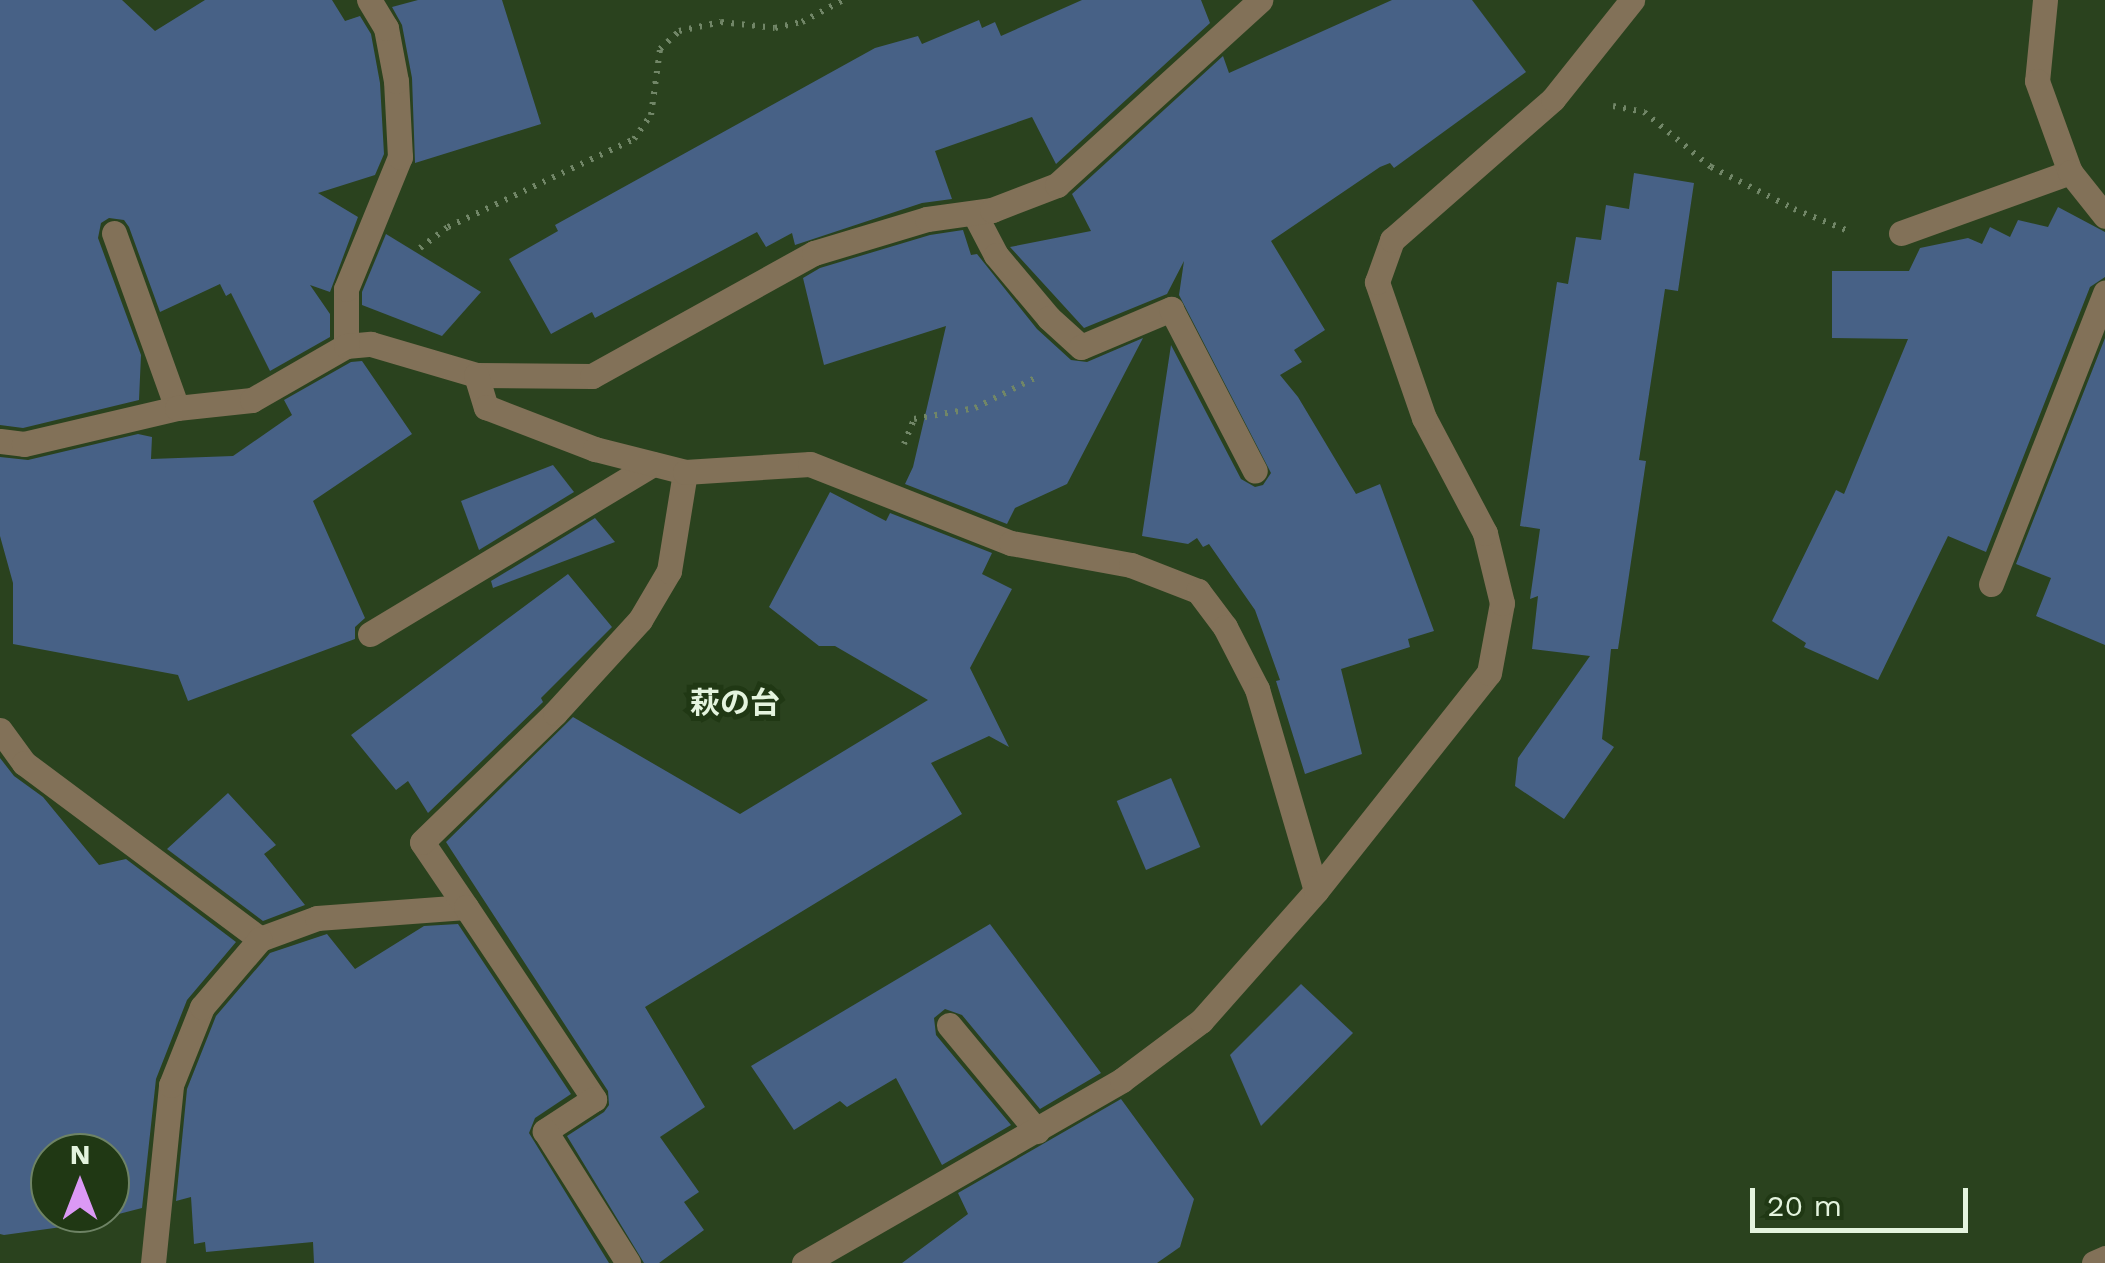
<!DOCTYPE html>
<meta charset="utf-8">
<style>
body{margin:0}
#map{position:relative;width:2105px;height:1263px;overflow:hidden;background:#2a421e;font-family:"Work Sans","Noto Sans JP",sans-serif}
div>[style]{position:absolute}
.building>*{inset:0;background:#476186;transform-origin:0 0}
.path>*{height:6px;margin-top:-3px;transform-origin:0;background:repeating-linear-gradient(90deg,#718667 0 2.5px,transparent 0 10.5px)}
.service>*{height:25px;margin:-12.5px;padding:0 12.5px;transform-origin:12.5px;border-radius:12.5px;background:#827158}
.minor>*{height:25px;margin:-12.5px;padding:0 12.5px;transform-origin:12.5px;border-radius:12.5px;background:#827158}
span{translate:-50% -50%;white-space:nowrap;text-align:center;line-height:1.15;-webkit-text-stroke:10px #203814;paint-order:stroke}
.neighbourhood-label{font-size:30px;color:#e4f4de;font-weight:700}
.north{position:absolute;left:30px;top:1133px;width:100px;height:100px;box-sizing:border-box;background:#203814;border:2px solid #6e8365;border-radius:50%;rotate:0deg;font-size:28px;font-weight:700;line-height:40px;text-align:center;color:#e4f4de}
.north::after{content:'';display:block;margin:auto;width:35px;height:45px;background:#db99f5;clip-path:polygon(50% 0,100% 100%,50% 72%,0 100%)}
.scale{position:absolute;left:1750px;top:1188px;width:218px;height:45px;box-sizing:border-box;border:5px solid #e4f4de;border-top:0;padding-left:12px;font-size:30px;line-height:35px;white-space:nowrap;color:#e4f4de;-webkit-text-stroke:8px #203814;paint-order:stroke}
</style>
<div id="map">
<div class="building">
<i style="clip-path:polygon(0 0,122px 0,155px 31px,205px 0,332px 0,345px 21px,360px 16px,371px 34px,380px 83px,384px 154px,375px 175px,318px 193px,358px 217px,330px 292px,310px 285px,330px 314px,330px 337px,270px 371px,231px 293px,226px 296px,220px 284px,160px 312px,129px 227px,124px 220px,109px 218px,101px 223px,98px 238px,141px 355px,139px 400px,23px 428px,0 425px)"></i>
<i style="clip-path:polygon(418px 0,502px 0,541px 124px,415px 163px,412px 78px,402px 25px,392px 7px)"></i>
<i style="clip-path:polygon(1082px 0,1201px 0,1210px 23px,1056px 164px,1032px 117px,935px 151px,952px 199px,922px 203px,795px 245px,792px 233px,766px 247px,757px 232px,595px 318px,592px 312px,551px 334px,509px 259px,558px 231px,555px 225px,875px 48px,918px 36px,922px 44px,979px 20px,982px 28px,995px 22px,1001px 36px)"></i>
<i style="clip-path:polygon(1392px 0,1472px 0,1526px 72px,1394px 168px,1390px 163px,1380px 167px,1271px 241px,1325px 330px,1294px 350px,1302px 362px,1280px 375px,1298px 397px,1356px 494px,1380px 484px,1434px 631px,1408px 639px,1410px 647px,1341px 669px,1362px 754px,1305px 774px,1276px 681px,1280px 680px,1255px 610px,1209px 544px,1203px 547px,1197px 538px,1188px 544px,1142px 536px,1171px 345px,1241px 479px,1255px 487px,1263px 485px,1271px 473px,1179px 295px,1184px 261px,1167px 294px,1084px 328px,1010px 247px,1091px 231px,1072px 194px,1223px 56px,1229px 73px)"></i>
<i style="clip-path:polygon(1634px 173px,1694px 183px,1678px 291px,1665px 289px,1639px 460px,1646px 461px,1618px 649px,1611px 649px,1602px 739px,1614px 747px,1564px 819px,1515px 786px,1518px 758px,1590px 656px,1532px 649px,1538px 596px,1530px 599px,1540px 529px,1520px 526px,1557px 282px,1568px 284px,1576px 237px,1601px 240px,1606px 205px,1629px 209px)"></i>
<i style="clip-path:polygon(2058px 207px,2105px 232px,2105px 277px,2090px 287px,1986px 552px,1948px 536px,1878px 680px,1804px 647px,1806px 643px,1772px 621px,1836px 490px,1844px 494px,1908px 339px,1832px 338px,1832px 271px,1909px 271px,1920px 248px,1968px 238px,1982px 244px,1990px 227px,2010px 237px,2018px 220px,2048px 227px)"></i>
<i style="clip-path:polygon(963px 230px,971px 255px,977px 254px,1037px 329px,1071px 360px,1087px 362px,1143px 338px,1067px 484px,1015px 508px,1007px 524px,905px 484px,913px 467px,946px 326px,824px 365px,803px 278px,820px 268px,930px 235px)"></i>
<i style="clip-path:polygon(386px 234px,481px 292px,442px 336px,362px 305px,362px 292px)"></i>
<i style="clip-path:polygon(2105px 338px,2105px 645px,2036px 616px,2051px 578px,2016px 564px)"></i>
<i style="clip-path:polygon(362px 361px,412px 434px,313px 501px,365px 618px,355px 627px,355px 639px,188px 701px,178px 675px,13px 644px,13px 583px,0 536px,0 457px,28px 460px,138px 434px,152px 437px,151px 459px,233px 456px,292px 415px,284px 400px,351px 362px)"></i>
<i style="clip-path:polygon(553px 465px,574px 492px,479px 550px,461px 501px)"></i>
<i style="clip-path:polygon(830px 492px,886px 521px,890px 513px,992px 553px,982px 574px,1012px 589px,970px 668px,1009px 747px,989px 736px,931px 763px,962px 814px,645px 1007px,705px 1107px,660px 1137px,699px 1192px,684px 1202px,704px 1230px,659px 1263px,644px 1263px,567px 1136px,604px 1112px,609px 1105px,608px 1091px,446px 842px,573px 717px,740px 814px,928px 700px,835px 646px,819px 646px,769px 607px)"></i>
<i style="clip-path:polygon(595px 518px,615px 542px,493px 588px,491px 581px)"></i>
<i style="clip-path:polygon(568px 574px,612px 627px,541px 698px,543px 702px,428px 813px,408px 781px,396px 790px,351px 735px)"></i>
<i style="clip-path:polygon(evenodd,0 758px,14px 776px,43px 797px,99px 865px,126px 859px,236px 942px,187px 1000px,156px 1079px,142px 1208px,76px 1225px,4px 1235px,0 1234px,0 758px,50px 1153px,110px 1153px,110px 1213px,50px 1213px,50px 1153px)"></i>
<i style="left:1171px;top:778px;width:75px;height:59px;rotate:67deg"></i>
<i style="clip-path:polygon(228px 793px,276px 845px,264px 854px,305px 905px,263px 921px,167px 849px)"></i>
<i style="clip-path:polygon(458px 924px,571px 1094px,535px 1118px,529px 1133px,609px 1263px,314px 1263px,313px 1242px,206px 1252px,205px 1242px,194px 1244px,191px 1197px,176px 1201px,187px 1089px,216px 1016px,270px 953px,327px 934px,355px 969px,424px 926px)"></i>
<i style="clip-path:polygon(990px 924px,1101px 1073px,1040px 1109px,962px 1015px,945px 1009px,934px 1018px,936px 1035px,1011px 1125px,942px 1165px,896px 1078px,847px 1107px,840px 1101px,794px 1130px,751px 1066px)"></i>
<i style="clip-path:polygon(1301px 984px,1353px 1033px,1261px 1126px,1230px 1055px)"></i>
<i style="clip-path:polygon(1121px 1099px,1194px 1199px,1180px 1247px,1157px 1263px,902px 1263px,968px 1214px,958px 1193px)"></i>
</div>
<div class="path">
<i style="left:1613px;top:106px;width:32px;rotate:11deg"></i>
<i style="left:1644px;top:112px;width:87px;rotate:39.4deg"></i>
<i style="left:1711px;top:167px;width:93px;rotate:26.8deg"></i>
<i style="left:1794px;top:209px;width:61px;rotate:22deg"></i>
<i style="left:420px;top:248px;width:35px;rotate:-37deg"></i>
<i style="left:448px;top:227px;width:206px;rotate:-25.3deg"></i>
<i style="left:634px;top:139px;width:29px;rotate:-55deg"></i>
<i style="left:651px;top:115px;width:67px;rotate:-82.2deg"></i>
<i style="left:660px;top:49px;width:26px;rotate:-43deg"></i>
<i style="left:679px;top:31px;width:43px;rotate:-12.1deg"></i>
<i style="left:721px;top:22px;width:54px;rotate:6.3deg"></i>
<i style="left:775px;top:28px;width:28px;rotate:-13deg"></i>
<i style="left:802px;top:22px;width:47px;rotate:-28.2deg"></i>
<i style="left:904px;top:444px;width:27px;rotate:-68deg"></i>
<i style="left:914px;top:419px;width:62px;rotate:-10.2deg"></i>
<i style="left:975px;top:408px;width:69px;rotate:-26.6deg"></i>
</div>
<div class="service">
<i style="left:974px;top:213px;width:47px;rotate:62.4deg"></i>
<i style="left:996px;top:255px;width:82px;rotate:49.9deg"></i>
<i style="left:1049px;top:318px;width:43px;rotate:42.2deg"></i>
<i style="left:1081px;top:347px;width:98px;rotate:-22.9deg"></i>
<i style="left:1171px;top:309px;width:182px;rotate:62.6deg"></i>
<i style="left:114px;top:233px;width:186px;rotate:70.2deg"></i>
<i style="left:1901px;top:233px;width:180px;rotate:-19.8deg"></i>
<i style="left:346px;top:346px;width:57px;rotate:-90deg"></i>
<i style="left:346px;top:289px;width:143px;rotate:-67.8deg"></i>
<i style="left:400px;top:157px;width:76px;rotate:-93deg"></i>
<i style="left:396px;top:81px;width:54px;rotate:-100.7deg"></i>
<i style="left:386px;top:28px;width:33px;rotate:-121deg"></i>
<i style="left:0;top:441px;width:24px;rotate:7deg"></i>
<i style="left:24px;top:444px;width:157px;rotate:-13.2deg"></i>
<i style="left:177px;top:408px;width:75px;rotate:-6.1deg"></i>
<i style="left:252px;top:400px;width:108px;rotate:-29.9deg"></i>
<i style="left:346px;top:346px;width:25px;rotate:-5deg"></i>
<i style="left:371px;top:344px;width:109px;rotate:16.4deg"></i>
<i style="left:476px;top:375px;width:116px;rotate:0.5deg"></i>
<i style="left:592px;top:376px;width:254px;rotate:-29deg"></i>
<i style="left:814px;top:253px;width:118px;rotate:-16.7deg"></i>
<i style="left:927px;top:219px;width:66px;rotate:-7.9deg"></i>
<i style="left:992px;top:210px;width:70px;rotate:-21deg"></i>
<i style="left:1057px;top:185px;width:275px;rotate:-42.3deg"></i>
<i style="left:1991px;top:584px;width:313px;rotate:-68.6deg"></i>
<i style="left:370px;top:634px;width:330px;rotate:-31deg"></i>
<i style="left:0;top:730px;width:41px;rotate:54deg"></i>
<i style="left:24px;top:763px;width:294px;rotate:36.7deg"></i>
<i style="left:260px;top:939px;width:61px;rotate:-20.2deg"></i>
<i style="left:317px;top:918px;width:149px;rotate:-4.2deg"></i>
<i style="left:466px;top:907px;width:78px;rotate:-124.1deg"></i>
<i style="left:422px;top:842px;width:185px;rotate:-44.1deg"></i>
<i style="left:555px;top:713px;width:126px;rotate:-47.6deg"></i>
<i style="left:640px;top:620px;width:57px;rotate:-59.4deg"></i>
<i style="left:669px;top:571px;width:100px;rotate:-80.8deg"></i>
<i style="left:466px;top:907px;width:231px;rotate:56.3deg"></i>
<i style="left:594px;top:1099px;width:59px;rotate:146.9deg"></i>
<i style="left:545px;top:1131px;width:156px;rotate:57.8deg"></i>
<i style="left:949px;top:1025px;width:138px;rotate:50.3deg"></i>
<i style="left:153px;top:1263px;width:179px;rotate:-84.2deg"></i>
<i style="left:171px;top:1085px;width:84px;rotate:-68.3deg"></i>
<i style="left:202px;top:1007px;width:89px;rotate:-49.5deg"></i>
</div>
<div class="minor">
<i style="left:2045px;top:0;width:81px;rotate:95.6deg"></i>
<i style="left:2037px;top:81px;width:97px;rotate:70.1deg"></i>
<i style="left:2070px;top:172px;width:56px;rotate:51.5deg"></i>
<i style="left:476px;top:375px;width:34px;rotate:73deg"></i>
<i style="left:486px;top:407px;width:117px;rotate:21.1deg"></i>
<i style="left:595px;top:449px;width:93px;rotate:14.3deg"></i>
<i style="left:685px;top:472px;width:125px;rotate:-3.7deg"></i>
<i style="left:810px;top:464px;width:216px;rotate:21.5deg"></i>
<i style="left:1011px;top:543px;width:122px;rotate:10.4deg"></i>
<i style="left:1131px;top:565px;width:72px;rotate:21.2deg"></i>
<i style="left:1198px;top:591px;width:45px;rotate:53.1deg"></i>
<i style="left:1225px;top:627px;width:70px;rotate:62.7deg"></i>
<i style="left:1257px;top:689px;width:210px;rotate:73.7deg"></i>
<i style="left:804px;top:1263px;width:367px;rotate:-29.9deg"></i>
<i style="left:1122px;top:1080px;width:99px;rotate:-36.8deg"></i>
<i style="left:1201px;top:1021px;width:174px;rotate:-48.5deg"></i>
<i style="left:1316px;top:891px;width:278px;rotate:-51.6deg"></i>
<i style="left:1489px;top:673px;width:71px;rotate:-79.5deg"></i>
<i style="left:1502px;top:603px;width:72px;rotate:-103.7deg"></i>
<i style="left:1485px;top:533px;width:130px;rotate:-117.9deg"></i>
<i style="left:1424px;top:418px;width:144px;rotate:-109.1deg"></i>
<i style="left:1377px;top:282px;width:45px;rotate:-70.3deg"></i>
<i style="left:1392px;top:240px;width:214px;rotate:-41.2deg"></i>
<i style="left:1553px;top:99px;width:127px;rotate:-51.4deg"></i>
<i style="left:2094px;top:1263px;width:12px;rotate:-24deg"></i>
</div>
<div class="neighbourhood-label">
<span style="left:735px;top:703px">萩の台</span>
</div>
<div class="north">N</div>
<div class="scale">20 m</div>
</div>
